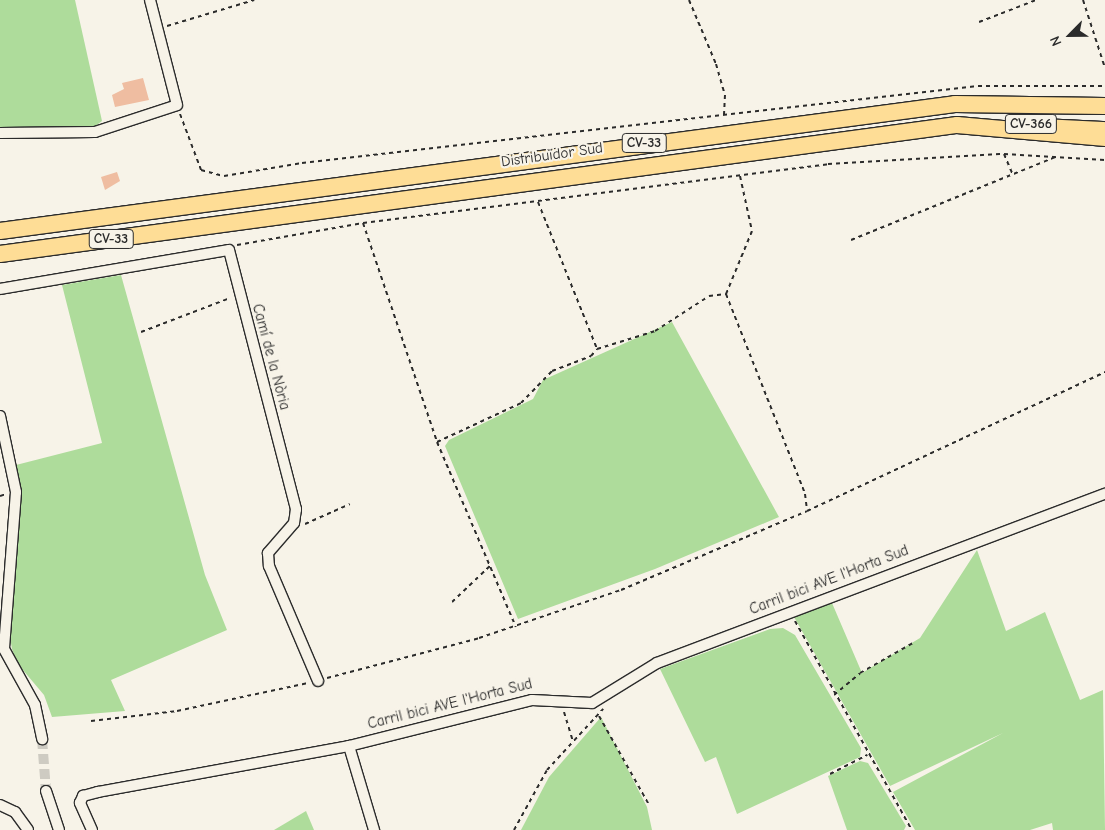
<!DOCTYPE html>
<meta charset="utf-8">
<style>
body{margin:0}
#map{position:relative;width:1105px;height:830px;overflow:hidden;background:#f7f3e8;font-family:"Comic Neue",sans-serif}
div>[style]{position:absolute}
.green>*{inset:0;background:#aedc9b}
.building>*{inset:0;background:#efbda1}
.minor-tunnel>*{height:10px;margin-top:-5px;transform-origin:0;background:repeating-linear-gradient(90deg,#cecbc2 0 10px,transparent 0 15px)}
.path>*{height:2px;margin-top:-1px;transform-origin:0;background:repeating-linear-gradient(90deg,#2b2b2b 0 4px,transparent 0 8px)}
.roads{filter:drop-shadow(1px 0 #2b2b2b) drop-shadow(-1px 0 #2b2b2b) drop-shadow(0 1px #2b2b2b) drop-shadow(0 -1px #2b2b2b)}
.minor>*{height:10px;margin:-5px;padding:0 5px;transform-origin:5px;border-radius:5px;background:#f7f3e8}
.primary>*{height:15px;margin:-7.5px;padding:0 7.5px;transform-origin:7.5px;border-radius:7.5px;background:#fedd96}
.trunk>*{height:16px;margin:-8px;padding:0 8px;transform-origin:8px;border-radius:8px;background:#fedd96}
span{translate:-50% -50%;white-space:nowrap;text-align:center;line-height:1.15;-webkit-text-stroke:4.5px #f7f3e8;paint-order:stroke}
.shield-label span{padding:1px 4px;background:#f7f3e8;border:1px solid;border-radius:4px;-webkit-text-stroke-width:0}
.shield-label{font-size:14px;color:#2b2b2b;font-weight:700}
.street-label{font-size:15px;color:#2b2b2b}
.north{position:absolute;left:1045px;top:10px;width:50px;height:50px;-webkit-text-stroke:4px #f7f3e8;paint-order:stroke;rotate:247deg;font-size:14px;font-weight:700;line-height:20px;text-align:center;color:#2b2b2b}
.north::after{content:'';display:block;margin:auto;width:18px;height:22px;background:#2b2b2b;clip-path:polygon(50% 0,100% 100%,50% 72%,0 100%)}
</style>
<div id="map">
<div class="green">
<i style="clip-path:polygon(0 0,75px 0,102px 121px,93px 128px,0 128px)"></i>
<i style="clip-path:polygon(121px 275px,205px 575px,227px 630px,111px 680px,125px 711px,52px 717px,44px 695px,17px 663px,12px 649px,9px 631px,21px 498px,16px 465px,102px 443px,62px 285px)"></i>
<i style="clip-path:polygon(672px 322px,779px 517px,655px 569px,518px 619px,445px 446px,449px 440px,533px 399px,543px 380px)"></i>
<i style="clip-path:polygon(977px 550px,1006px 631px,1045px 612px,1080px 700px,1103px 690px,1105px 830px,1053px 830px,1052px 823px,1030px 830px,915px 830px,893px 792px,1003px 733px,890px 786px,794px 617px,832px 603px,862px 673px,920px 638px)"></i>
<i style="clip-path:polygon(770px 629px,783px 628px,795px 635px,861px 748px,860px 757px,737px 814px,716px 757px,705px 762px,660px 669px)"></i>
<i style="clip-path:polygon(601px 717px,647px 807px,652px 830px,521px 830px,549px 777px)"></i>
<i style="clip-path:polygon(860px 761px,868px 763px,906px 826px,904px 830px,847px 830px,828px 776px)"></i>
<i style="clip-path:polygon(306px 811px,314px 830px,274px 830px)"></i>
</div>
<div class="building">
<i style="clip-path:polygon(143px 78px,149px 100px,115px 107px,112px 95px,124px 89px,122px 83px)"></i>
<i style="clip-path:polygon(117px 172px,120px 181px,105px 190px,101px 177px)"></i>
</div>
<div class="minor-tunnel">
<i style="left:42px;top:739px;width:52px;rotate:85.6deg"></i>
</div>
<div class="path">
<i style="left:689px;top:0;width:69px;rotate:67.1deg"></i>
<i style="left:716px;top:64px;width:32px;rotate:74deg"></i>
<i style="left:725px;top:95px;width:19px;rotate:93deg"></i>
<i style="left:1083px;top:0;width:71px;rotate:72.1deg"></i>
<i style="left:979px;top:22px;width:61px;rotate:-21.1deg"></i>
<i style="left:167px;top:26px;width:91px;rotate:-16.6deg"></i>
<i style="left:180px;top:114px;width:60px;rotate:69.4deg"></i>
<i style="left:201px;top:170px;width:24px;rotate:15deg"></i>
<i style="left:224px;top:176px;width:79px;rotate:-9.5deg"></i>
<i style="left:302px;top:163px;width:680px;rotate:-6.5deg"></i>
<i style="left:978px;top:86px;width:127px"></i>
<i style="left:1004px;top:154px;width:23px;rotate:67deg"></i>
<i style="left:740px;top:176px;width:56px;rotate:77.7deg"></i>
<i style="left:752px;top:231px;width:68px;rotate:112.4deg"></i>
<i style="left:726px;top:294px;width:215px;rotate:68.4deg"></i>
<i style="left:805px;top:494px;width:16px;rotate:83deg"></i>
<i style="left:538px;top:202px;width:158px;rotate:68.1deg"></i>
<i style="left:363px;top:223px;width:231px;rotate:71.3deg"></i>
<i style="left:437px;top:442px;width:201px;rotate:66.9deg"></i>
<i style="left:851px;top:240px;width:223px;rotate:-22.1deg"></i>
<i style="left:237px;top:245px;width:128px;rotate:-9.9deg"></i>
<i style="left:363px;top:223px;width:469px;rotate:-7.2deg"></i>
<i style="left:828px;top:164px;width:176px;rotate:-3.3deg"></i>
<i style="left:1004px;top:154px;width:101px;rotate:3.4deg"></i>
<i style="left:141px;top:332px;width:95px;rotate:-20.9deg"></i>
<i style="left:437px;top:442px;width:93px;rotate:-24.9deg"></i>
<i style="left:521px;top:403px;width:45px;rotate:-45.9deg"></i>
<i style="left:552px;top:371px;width:42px;rotate:-21deg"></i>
<i style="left:591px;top:356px;width:9px;rotate:-49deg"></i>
<i style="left:597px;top:349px;width:61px;rotate:-17.2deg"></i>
<i style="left:655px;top:331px;width:64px;rotate:-32.9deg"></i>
<i style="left:709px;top:296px;width:17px;rotate:-7deg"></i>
<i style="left:0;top:496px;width:6px;rotate:-18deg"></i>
<i style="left:305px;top:524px;width:49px;rotate:-24deg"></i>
<i style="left:452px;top:602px;width:54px;rotate:-43.5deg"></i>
<i style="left:795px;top:621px;width:240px;rotate:60.8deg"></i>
<i style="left:327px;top:678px;width:157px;rotate:-14.7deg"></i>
<i style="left:479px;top:638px;width:150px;rotate:-18.7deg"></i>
<i style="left:621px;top:590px;width:202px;rotate:-23deg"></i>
<i style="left:807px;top:511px;width:329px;rotate:-25deg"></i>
<i style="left:834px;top:695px;width:34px;rotate:-40deg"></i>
<i style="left:860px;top:673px;width:61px;rotate:-29.5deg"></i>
<i style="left:564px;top:712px;width:30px;rotate:73deg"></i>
<i style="left:599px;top:716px;width:100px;rotate:60.6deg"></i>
<i style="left:91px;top:721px;width:87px;rotate:-6.6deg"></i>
<i style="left:177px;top:711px;width:134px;rotate:-12.1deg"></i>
<i style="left:830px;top:774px;width:42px;rotate:-27.2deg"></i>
<i style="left:514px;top:830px;width:68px;rotate:-61.2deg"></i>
<i style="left:547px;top:770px;width:83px;rotate:-47.4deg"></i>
</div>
<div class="roads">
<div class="minor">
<i style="left:0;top:133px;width:95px;rotate:-0.6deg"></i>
<i style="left:95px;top:132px;width:86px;rotate:-18.2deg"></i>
<i style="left:177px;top:105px;width:108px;rotate:-104.4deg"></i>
<i style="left:0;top:289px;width:232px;rotate:-9.7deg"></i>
<i style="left:229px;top:250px;width:268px;rotate:75.5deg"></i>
<i style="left:296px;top:509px;width:14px;rotate:98deg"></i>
<i style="left:294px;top:523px;width:40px;rotate:131deg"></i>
<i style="left:268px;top:553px;width:13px;rotate:86deg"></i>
<i style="left:269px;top:566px;width:125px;rotate:66.9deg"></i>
<i style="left:0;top:416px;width:78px;rotate:78.1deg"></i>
<i style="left:16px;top:492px;width:157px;rotate:94.4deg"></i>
<i style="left:4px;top:649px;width:64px;rotate:61deg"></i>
<i style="left:35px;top:705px;width:35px;rotate:78deg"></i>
<i style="left:349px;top:746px;width:88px;rotate:73.4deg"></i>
<i style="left:46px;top:791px;width:41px;rotate:71.6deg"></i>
<i style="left:0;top:805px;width:17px;rotate:25deg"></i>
<i style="left:15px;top:812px;width:22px;rotate:54deg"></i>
<i style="left:92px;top:830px;width:30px;rotate:-114deg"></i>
<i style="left:80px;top:803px;width:8px;rotate:-67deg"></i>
<i style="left:83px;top:796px;width:16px;rotate:-15deg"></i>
<i style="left:98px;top:792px;width:255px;rotate:-10.4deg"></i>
<i style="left:349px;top:746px;width:189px;rotate:-14.1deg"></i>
<i style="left:532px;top:700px;width:60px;rotate:2.9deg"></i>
<i style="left:592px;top:703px;width:76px;rotate:-31.6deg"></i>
<i style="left:657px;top:663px;width:479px;rotate:-20.7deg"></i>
</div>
<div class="primary">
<i style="left:1023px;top:125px;width:82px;rotate:2.8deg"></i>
</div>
<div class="trunk">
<i style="left:0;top:231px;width:963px;rotate:-7.57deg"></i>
<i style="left:955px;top:104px;width:150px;rotate:0.8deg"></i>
<i style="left:0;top:254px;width:966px;rotate:-7.68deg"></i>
<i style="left:957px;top:125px;width:149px;rotate:5deg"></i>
</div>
</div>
<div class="shield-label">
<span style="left:1031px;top:124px">CV-366</span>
<span style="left:644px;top:143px">CV-33</span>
<span style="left:111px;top:239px">CV-33</span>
</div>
<div class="street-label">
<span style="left:552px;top:155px;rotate:-8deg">Distribuïdor Sud</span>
<span style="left:271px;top:357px;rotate:75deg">Camí de la Nòria</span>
<span style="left:829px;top:580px;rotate:-21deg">Carril bici AVE l'Horta Sud</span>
<span style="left:450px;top:704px;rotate:-14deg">Carril bici AVE l'Horta Sud</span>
</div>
<div class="north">N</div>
</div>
